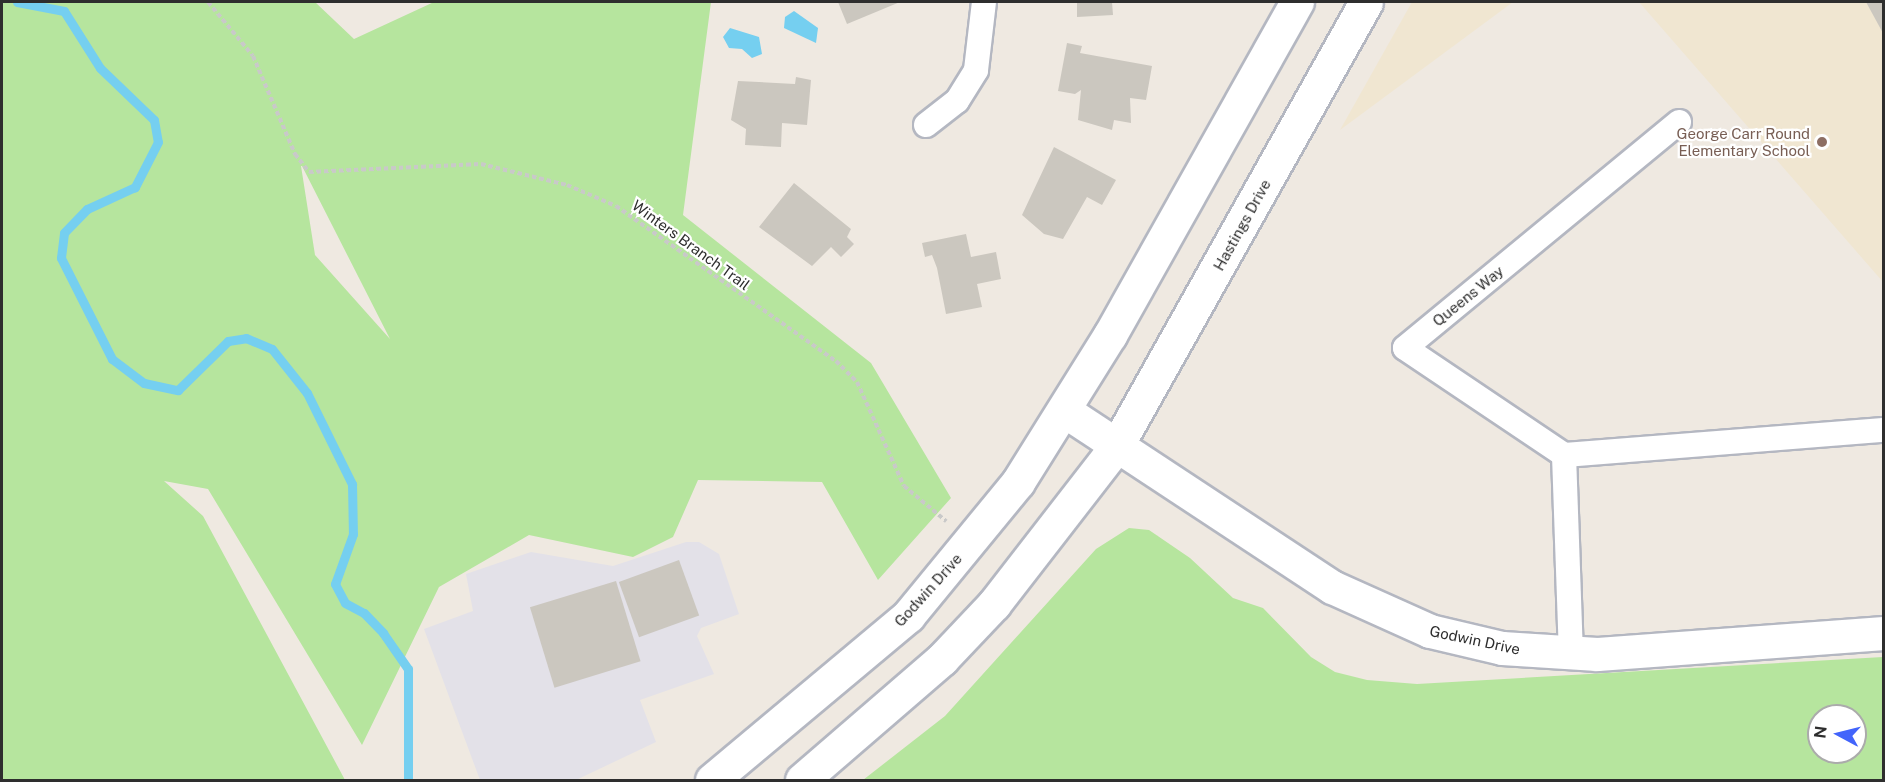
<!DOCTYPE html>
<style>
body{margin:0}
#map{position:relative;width:1885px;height:782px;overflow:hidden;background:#efe9e1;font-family:"Public Sans",sans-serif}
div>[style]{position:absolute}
.industrial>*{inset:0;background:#e3e1e8}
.education>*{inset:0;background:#f0e6d1}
.green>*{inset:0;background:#b6e59e}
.water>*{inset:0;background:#75cff0}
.stream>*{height:9px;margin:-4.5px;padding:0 4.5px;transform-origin:4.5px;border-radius:4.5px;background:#75cff0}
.building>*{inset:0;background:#cbc7bf;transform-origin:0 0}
.path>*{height:4px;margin-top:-2px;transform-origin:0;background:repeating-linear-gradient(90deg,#c9c9c9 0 4.5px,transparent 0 7.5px)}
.roads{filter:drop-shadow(2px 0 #b4b7c1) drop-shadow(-2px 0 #b4b7c1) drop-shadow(0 2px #b4b7c1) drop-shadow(0 -2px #b4b7c1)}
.street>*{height:24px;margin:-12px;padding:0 12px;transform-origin:12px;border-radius:12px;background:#fff}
.secondary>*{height:33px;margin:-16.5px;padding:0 16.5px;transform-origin:16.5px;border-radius:16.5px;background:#fff}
.dots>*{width:16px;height:16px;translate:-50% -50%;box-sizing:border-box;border:3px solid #fff;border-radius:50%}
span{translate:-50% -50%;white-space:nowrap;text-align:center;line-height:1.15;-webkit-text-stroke:4.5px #fff;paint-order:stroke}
.education-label{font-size:15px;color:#785e54}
.right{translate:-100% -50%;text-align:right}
.street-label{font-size:15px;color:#2e2e2e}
.frame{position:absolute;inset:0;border:3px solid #2e2e2e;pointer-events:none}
.north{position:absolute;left:1807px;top:704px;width:60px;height:60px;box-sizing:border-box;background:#fff;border:2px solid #ababab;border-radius:50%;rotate:277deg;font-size:16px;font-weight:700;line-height:24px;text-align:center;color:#2e2e2e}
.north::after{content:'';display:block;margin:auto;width:21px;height:27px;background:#4264fb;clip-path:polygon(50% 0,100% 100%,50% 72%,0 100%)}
</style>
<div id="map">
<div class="industrial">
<i style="clip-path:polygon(686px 542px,699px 542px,719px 554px,739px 614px,701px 628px,697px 636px,714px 674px,640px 700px,656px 742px,576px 780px,480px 780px,424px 629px,473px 611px,466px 574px,531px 552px,613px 566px)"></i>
</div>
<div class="education">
<i style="clip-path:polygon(1412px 2px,1513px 2px,1340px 130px)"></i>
<i style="clip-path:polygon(1639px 2px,1883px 2px,1883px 282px)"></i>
</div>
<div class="green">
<i style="clip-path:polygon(evenodd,2px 2px,315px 2px,354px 39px,434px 2px,711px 2px,683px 215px,871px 363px,951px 498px,878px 580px,822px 482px,698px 480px,673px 537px,633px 557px,529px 535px,439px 587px,362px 745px,208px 489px,164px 481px,203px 516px,345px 780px,2px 780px,2px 2px,301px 166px,302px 166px,390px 339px,315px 255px,301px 166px)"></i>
<i style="clip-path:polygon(evenodd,1129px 528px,1149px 530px,1190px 558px,1233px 598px,1263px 608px,1311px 657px,1335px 672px,1367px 680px,1417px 684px,1883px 657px,1883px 780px,863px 780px,945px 716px,1096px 549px,1129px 528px,1819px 716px,1855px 716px,1855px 752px,1819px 752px,1819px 716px)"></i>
</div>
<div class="water">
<i style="clip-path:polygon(794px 11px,818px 28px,816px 43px,784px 28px,785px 17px)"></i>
<i style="clip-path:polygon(730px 28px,759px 37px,762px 54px,752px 58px,742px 49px,729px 48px,723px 37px)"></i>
</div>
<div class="stream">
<i style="left:17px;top:2px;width:48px;rotate:10.8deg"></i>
<i style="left:64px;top:11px;width:67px;rotate:57.7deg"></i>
<i style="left:100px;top:68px;width:75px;rotate:43.9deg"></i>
<i style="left:154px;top:120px;width:22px;rotate:80deg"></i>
<i style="left:158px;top:142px;width:51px;rotate:117.1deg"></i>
<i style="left:135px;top:187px;width:53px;rotate:155.4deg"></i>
<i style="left:87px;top:209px;width:33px;rotate:134deg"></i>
<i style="left:64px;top:233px;width:25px;rotate:97deg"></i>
<i style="left:61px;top:258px;width:113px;rotate:63.2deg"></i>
<i style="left:112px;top:359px;width:40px;rotate:37deg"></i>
<i style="left:144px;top:383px;width:35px;rotate:12deg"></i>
<i style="left:178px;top:390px;width:70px;rotate:-44.4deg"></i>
<i style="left:228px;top:341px;width:18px;rotate:-9deg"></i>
<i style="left:246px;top:338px;width:28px;rotate:23deg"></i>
<i style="left:272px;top:349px;width:56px;rotate:51.5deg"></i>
<i style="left:307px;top:393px;width:102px;rotate:63.7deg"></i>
<i style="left:352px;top:484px;width:50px;rotate:88.9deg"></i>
<i style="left:353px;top:534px;width:53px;rotate:109.8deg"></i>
<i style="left:335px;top:584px;width:21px;rotate:62deg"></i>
<i style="left:345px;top:603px;width:21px;rotate:28deg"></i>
<i style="left:364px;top:613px;width:28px;rotate:46deg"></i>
<i style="left:383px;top:633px;width:44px;rotate:55.2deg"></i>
<i style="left:408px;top:669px;width:111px;rotate:90deg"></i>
</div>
<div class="building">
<i style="clip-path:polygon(838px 2px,900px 2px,847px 24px)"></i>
<i style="clip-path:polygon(1077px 2px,1112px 2px,1113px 15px,1077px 17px)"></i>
<i style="clip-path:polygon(1866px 2px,1884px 2px,1884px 35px)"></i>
<i style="clip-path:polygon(1067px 43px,1082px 46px,1080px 53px,1152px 66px,1146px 100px,1130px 98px,1131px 123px,1114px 120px,1112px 130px,1078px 120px,1081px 90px,1075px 94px,1058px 91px)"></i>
<i style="clip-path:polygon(796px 77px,811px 80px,807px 125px,782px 123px,781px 147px,745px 145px,746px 129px,731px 120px,738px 81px,795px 84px)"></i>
<i style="clip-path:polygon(1054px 147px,1116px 180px,1102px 205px,1087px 197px,1063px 239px,1044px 234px,1022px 215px)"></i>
<i style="clip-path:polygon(794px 183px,851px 229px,847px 237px,854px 244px,841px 257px,831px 247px,812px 266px,759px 227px)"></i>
<i style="clip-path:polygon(966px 234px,971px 257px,996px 252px,1001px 279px,977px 284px,982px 307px,946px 314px,937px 268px,932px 255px,925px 257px,922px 243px)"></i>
<i style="left:679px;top:560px;width:59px;height:64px;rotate:70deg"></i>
<i style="left:616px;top:581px;width:84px;height:90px;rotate:73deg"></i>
</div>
<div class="path">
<i style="left:208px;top:2px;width:70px;rotate:50.2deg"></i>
<i style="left:253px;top:56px;width:107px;rotate:66.8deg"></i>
<i style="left:295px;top:154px;width:23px;rotate:52deg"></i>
<i style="left:309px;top:172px;width:172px;rotate:-2.7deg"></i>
<i style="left:481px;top:164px;width:89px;rotate:13.7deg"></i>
<i style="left:567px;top:185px;width:53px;rotate:23.2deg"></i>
<i style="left:616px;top:206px;width:269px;rotate:35.2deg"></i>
<i style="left:836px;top:361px;width:30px;rotate:45deg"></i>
<i style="left:857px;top:382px;width:114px;rotate:65.7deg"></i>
<i style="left:904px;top:486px;width:55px;rotate:39.8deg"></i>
</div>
<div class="roads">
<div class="street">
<i style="left:1679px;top:122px;width:355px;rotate:140.5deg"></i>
<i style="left:1405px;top:348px;width:192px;rotate:33.9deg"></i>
<i style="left:1564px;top:455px;width:321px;rotate:-4.5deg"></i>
<i style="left:926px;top:125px;width:39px;rotate:-38deg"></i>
<i style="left:957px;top:101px;width:36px;rotate:-58deg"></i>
<i style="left:976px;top:70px;width:68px;rotate:-83.3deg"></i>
<i style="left:1564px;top:455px;width:199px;rotate:88deg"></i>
</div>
<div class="secondary">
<i style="left:1065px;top:411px;width:320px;rotate:33.4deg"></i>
<i style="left:1332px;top:587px;width:107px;rotate:24.2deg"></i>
<i style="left:1430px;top:631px;width:74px;rotate:13.3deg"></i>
<i style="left:1502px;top:648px;width:95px;rotate:3.6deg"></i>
<i style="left:1597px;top:654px;width:288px;rotate:-4.2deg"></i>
<i style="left:712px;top:780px;width:256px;rotate:-39.9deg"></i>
<i style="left:908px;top:616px;width:173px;rotate:-50.6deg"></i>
<i style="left:1018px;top:482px;width:173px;rotate:-58deg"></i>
<i style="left:1110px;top:335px;width:382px;rotate:-60.7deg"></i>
<i style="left:802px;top:780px;width:185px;rotate:-40.8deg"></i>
<i style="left:942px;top:659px;width:76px;rotate:-46.6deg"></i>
<i style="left:994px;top:604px;width:199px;rotate:-52.2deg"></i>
<i style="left:1116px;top:447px;width:510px;rotate:-60.67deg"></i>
</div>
</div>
<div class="dots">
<i style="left:1822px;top:142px;background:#8d6e63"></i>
</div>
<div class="education-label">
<span class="right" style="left:1810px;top:142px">George Carr Round<br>Elementary School</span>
</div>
<div class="street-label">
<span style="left:1242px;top:225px;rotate:-61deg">Hastings Drive</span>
<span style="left:691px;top:245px;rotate:36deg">Winters Branch Trail</span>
<span style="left:1468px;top:296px;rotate:-39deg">Queens Way</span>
<span style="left:928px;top:590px;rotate:-48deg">Godwin Drive</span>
<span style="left:1475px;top:640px;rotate:12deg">Godwin Drive</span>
</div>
<div class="frame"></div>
<div class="north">N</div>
</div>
